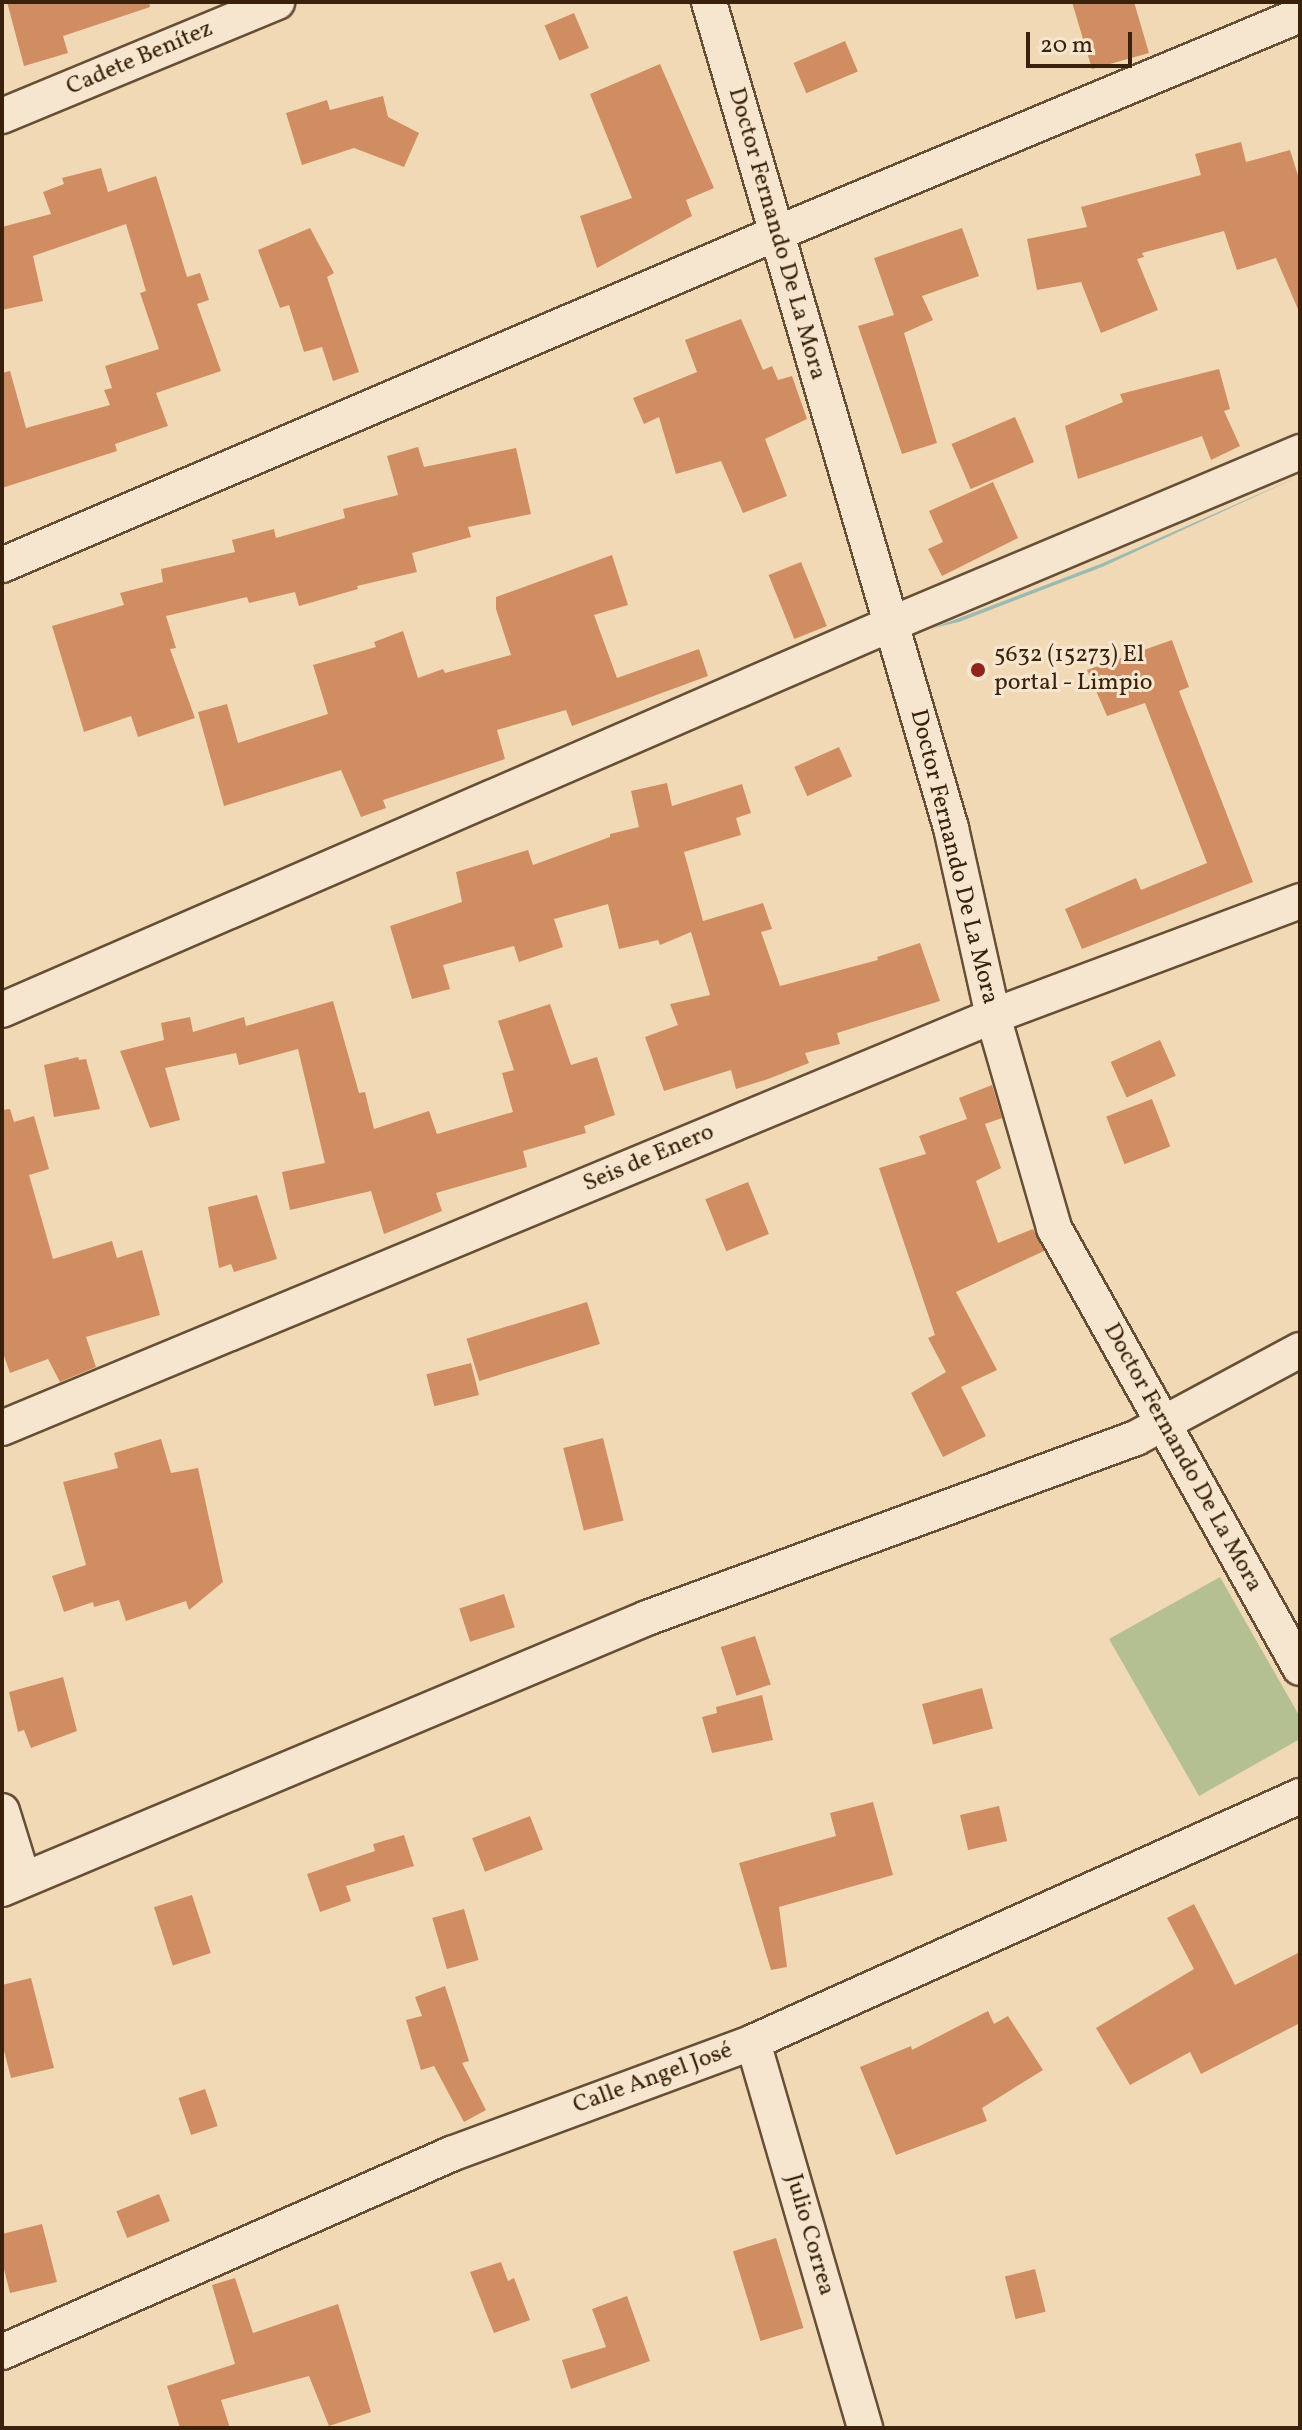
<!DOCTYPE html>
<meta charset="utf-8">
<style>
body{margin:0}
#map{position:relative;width:1302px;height:2430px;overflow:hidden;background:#f2d9b5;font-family:Vollkorn,serif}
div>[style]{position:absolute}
.green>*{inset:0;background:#b5c092}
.water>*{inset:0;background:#9bbab1}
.building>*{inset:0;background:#d08d62;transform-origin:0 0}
.roads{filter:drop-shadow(2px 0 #674f36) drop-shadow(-2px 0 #674f36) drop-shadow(0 2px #674f36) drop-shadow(0 -2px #674f36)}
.street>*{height:34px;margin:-17px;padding:0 17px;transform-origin:17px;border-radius:17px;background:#f7e6cf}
.dots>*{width:22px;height:22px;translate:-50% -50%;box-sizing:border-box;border:4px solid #f7e6cf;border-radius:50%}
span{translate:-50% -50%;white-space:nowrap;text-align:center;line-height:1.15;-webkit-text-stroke:6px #f7e6cf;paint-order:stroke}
.street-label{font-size:24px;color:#39210b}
.poi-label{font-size:24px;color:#39210b}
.left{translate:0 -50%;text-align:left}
.frame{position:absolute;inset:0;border:4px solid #39210b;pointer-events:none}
.scale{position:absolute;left:1026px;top:32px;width:106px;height:36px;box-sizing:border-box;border:4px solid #39210b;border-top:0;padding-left:10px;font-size:24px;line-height:28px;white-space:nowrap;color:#39210b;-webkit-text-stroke:6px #f7e6cf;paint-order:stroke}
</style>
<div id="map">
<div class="green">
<i style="clip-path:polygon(1220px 1577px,1300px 1717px,1300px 1739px,1199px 1796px,1109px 1639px)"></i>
</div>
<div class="water">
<i style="clip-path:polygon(1300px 476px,1102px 567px,959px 622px,933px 628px,1103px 563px)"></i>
</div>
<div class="building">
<i style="clip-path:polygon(7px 2px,149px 2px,150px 7px,63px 36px,68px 53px,24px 66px)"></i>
<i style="clip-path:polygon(1072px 2px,1134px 2px,1149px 53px,1092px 69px)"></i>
<i style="left:574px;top:13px;width:38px;height:32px;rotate:67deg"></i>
<i style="left:845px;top:41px;width:33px;height:56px;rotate:67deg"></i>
<i style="clip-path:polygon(660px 64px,714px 188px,686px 200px,692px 216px,597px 268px,580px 216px,632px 198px,590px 94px)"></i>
<i style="clip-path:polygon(383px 96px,388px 117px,419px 133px,404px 167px,354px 148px,302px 165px,286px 113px,327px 100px,330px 110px)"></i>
<i style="clip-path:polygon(1241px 142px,1246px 162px,1290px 150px,1300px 182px,1300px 314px,1276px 258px,1237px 270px,1224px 231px,1142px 253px,1144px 257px,1137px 259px,1158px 310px,1101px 333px,1081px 282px,1037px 290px,1027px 239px,1087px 227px,1081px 207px,1201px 175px,1195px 154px)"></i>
<i style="clip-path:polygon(101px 168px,108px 192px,156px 176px,187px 277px,200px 273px,209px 300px,197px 304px,221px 371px,156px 393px,168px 426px,115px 444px,117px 451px,2px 488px,2px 373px,10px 371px,26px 428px,110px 405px,104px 390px,112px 388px,105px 366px,159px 349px,140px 293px,146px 291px,126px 224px,33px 256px,43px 301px,2px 310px,2px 227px,51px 214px,43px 192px,64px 184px,62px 178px)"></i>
<i style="clip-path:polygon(310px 228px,334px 273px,327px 277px,359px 372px,333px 381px,322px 347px,304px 352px,289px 305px,280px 308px,258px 250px)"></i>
<i style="clip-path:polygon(962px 228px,979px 276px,922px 296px,933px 320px,904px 333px,937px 443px,902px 454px,858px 326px,894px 315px,874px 258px)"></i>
<i style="clip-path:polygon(741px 319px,763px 370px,772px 366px,778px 380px,792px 376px,807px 419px,765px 439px,787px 496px,743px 513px,721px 461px,676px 474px,659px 417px,644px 424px,633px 398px,697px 372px,685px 340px)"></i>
<i style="clip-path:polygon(1219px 369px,1230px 409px,1224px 411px,1240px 446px,1211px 460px,1202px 436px,1078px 479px,1065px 426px,1123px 402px,1120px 394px)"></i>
<i style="left:1015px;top:417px;width:49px;height:69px;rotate:67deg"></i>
<i style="clip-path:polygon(418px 447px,424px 467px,516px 448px,531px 514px,468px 527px,471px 537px,412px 553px,417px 572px,357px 586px,358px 589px,299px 606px,295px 592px,249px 603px,247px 597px,166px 616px,176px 648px,170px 649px,195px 718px,138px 737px,131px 716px,84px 732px,52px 626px,124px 605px,120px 593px,163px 582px,161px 569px,235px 552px,232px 540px,274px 529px,276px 538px,345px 518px,343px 509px,398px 495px,387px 456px)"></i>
<i style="clip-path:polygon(993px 482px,1018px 538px,942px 576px,928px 549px,943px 542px,929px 511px)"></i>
<i style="clip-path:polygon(612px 555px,628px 605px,594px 615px,617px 678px,699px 649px,708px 676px,572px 726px,566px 710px,497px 730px,505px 759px,383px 800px,386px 808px,361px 817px,341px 770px,224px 806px,198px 712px,227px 704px,238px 743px,328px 714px,313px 665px,376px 647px,374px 642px,403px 631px,418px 678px,443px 669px,445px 673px,511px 655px,496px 609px,496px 597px)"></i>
<i style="left:801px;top:562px;width:69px;height:35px;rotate:68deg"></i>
<i style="clip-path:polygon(1172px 640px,1189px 687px,1179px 691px,1253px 882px,1082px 949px,1065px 909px,1136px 878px,1141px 890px,1207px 863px,1145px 703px,1107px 716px,1087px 670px)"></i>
<i style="left:839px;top:747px;width:32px;height:49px;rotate:66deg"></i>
<i style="clip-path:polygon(667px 783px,672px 806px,742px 784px,751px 813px,736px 818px,741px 835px,684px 852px,703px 921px,763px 903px,772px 929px,761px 932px,780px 986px,878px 960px,877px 957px,920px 943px,940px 1001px,837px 1033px,840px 1044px,805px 1053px,809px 1063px,768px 1079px,736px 1089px,731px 1070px,664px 1091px,645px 1037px,678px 1025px,670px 1004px,710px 995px,691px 932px,660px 945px,658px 940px,619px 949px,608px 904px,554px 919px,563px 947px,519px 962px,514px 946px,443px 965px,450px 989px,412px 999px,390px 926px,462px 902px,456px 872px,528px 850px,533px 865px,610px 837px,610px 834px,639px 827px,631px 791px)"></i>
<i style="clip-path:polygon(333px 1001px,359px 1093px,365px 1092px,374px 1129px,429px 1111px,437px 1134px,513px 1112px,502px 1073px,514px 1070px,498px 1021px,550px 1004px,571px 1065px,597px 1057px,615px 1115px,584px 1126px,586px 1133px,523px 1151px,527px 1167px,436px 1193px,442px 1211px,384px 1234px,371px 1191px,290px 1210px,282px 1172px,325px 1163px,298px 1049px,239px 1065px,236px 1053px,165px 1068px,180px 1120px,150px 1128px,120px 1051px,164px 1040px,161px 1023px,190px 1017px,193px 1032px,244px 1017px,246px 1026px)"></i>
<i style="left:1160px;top:1040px;width:39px;height:54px;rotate:66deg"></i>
<i style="clip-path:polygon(78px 1057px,79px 1060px,86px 1059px,100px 1109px,54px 1117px,44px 1065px)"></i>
<i style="clip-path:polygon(992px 1085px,1002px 1118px,985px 1124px,1001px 1168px,976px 1181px,998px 1243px,1033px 1229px,1044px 1251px,956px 1292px,997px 1370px,961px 1387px,986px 1436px,943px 1457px,911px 1393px,946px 1372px,928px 1338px,935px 1335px,879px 1168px,926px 1154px,919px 1136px,967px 1119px,959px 1098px)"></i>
<i style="left:1152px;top:1099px;width:51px;height:49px;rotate:69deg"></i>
<i style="clip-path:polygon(10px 1109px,14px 1122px,34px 1116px,49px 1169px,29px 1175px,53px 1259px,112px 1241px,117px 1258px,142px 1250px,160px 1315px,86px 1337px,96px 1367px,60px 1382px,48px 1359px,10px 1373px,2px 1350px,2px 1110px)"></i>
<i style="left:748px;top:1182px;width:56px;height:46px;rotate:68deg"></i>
<i style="clip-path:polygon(257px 1195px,277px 1259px,234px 1272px,231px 1264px,219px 1268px,208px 1207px)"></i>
<i style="left:587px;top:1302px;width:44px;height:126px;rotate:73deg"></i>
<i style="left:471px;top:1363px;width:33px;height:46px;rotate:76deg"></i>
<i style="left:603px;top:1438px;width:85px;height:41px;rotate:76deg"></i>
<i style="clip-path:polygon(161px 1439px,171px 1473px,198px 1468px,223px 1582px,189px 1610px,186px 1601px,126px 1621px,119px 1600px,94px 1607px,93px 1602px,64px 1612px,52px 1576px,86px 1565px,63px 1482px,118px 1468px,114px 1453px)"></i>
<i style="left:504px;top:1594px;width:35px;height:47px;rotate:72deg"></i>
<i style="left:755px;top:1636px;width:51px;height:36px;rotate:72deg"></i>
<i style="clip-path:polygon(63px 1677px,77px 1731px,31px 1748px,24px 1730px,18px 1732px,9px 1692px)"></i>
<i style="left:982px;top:1688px;width:42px;height:62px;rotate:75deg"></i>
<i style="clip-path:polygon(762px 1695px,773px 1740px,712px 1753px,702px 1717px,717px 1713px,716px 1707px)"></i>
<i style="clip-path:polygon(873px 1802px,893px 1875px,779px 1907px,787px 1967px,771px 1970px,739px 1863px,836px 1836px,830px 1813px)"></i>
<i style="left:999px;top:1806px;width:36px;height:40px;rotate:77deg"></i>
<i style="left:530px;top:1816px;width:36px;height:62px;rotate:69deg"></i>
<i style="clip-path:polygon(404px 1835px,414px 1866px,346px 1886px,351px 1901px,320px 1912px,307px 1874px,375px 1851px,373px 1844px)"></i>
<i style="left:192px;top:1895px;width:61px;height:40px;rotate:72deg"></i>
<i style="clip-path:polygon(1194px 1904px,1235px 1985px,1300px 1952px,1300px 2023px,1201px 2074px,1190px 2052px,1130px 2085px,1096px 2028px,1194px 1969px,1167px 1918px)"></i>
<i style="left:464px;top:1909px;width:53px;height:33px;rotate:74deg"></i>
<i style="clip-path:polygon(31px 1978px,54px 2068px,11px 2078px,2px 2043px,2px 1985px)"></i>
<i style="clip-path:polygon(445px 1986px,469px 2061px,462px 2063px,486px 2110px,464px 2122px,434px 2066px,421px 2070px,406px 2020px,422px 2016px,415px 1997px)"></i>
<i style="clip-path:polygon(988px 2011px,994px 2024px,1008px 2016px,1043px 2070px,982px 2108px,987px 2121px,896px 2155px,860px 2067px,911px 2046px,912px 2050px)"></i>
<i style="left:205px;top:2089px;width:39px;height:28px;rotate:71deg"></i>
<i style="left:159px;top:2194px;width:29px;height:46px;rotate:68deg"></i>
<i style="clip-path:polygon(42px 2224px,57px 2282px,10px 2293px,2px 2261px,2px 2234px)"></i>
<i style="left:776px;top:2238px;width:94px;height:45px;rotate:73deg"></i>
<i style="clip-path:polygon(501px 2262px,508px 2281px,514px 2278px,530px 2320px,494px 2333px,470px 2272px)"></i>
<i style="left:1035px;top:2269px;width:44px;height:31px;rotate:76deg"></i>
<i style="clip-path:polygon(235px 2278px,253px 2333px,338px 2304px,371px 2412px,329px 2426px,309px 2376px,221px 2400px,230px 2428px,180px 2428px,167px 2386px,235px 2364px,212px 2285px)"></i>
<i style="clip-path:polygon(627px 2296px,650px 2361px,571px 2389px,562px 2360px,606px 2347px,592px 2309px)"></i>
</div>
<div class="roads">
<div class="street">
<i style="left:709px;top:2px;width:861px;rotate:73.67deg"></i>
<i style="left:951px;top:828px;width:193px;rotate:77.4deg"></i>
<i style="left:993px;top:1016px;width:221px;rotate:73.9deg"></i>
<i style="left:1054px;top:1228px;width:504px;rotate:60.79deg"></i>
<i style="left:2px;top:116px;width:298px;rotate:-22.5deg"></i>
<i style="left:2px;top:565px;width:841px;rotate:-23.18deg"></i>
<i style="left:775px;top:234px;width:569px;rotate:-22.64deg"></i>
<i style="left:2px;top:1010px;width:969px;rotate:-23.47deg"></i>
<i style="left:891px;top:624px;width:444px;rotate:-22.8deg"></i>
<i style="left:2px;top:1428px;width:1073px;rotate:-22.57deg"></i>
<i style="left:993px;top:1016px;width:328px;rotate:-20.5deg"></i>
<i style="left:2px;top:1811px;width:71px;rotate:72.8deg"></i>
<i style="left:2px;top:1889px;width:700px;rotate:-22.79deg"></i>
<i style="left:647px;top:1618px;width:521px;rotate:-20.21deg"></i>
<i style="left:1136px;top:1438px;width:186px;rotate:-28.2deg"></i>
<i style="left:753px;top:2042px;width:402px;rotate:73.8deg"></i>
<i style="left:2px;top:2352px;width:491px;rotate:-23.8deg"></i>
<i style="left:451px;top:2154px;width:322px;rotate:-20.3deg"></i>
<i style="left:753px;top:2042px;width:600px;rotate:-24.21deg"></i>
</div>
</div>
<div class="dots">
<i style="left:978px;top:670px;background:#8f2418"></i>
</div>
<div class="street-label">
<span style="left:140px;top:59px;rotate:-23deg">Cadete Benítez</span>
<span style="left:776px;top:234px;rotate:74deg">Doctor Fernando De La Mora</span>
<span style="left:953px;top:857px;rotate:76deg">Doctor Fernando De La Mora</span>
<span style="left:649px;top:1159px;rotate:-23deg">Seis de Enero</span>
<span style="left:1182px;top:1458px;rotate:61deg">Doctor Fernando De La Mora</span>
<span style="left:653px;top:2079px;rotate:-20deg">Calle Angel José</span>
<span style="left:809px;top:2235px;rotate:74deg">Julio Correa</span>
</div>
<div class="poi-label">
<span class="left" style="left:994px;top:670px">5632 (15273) El<br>portal - Limpio</span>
</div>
<div class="frame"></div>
<div class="scale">20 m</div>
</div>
